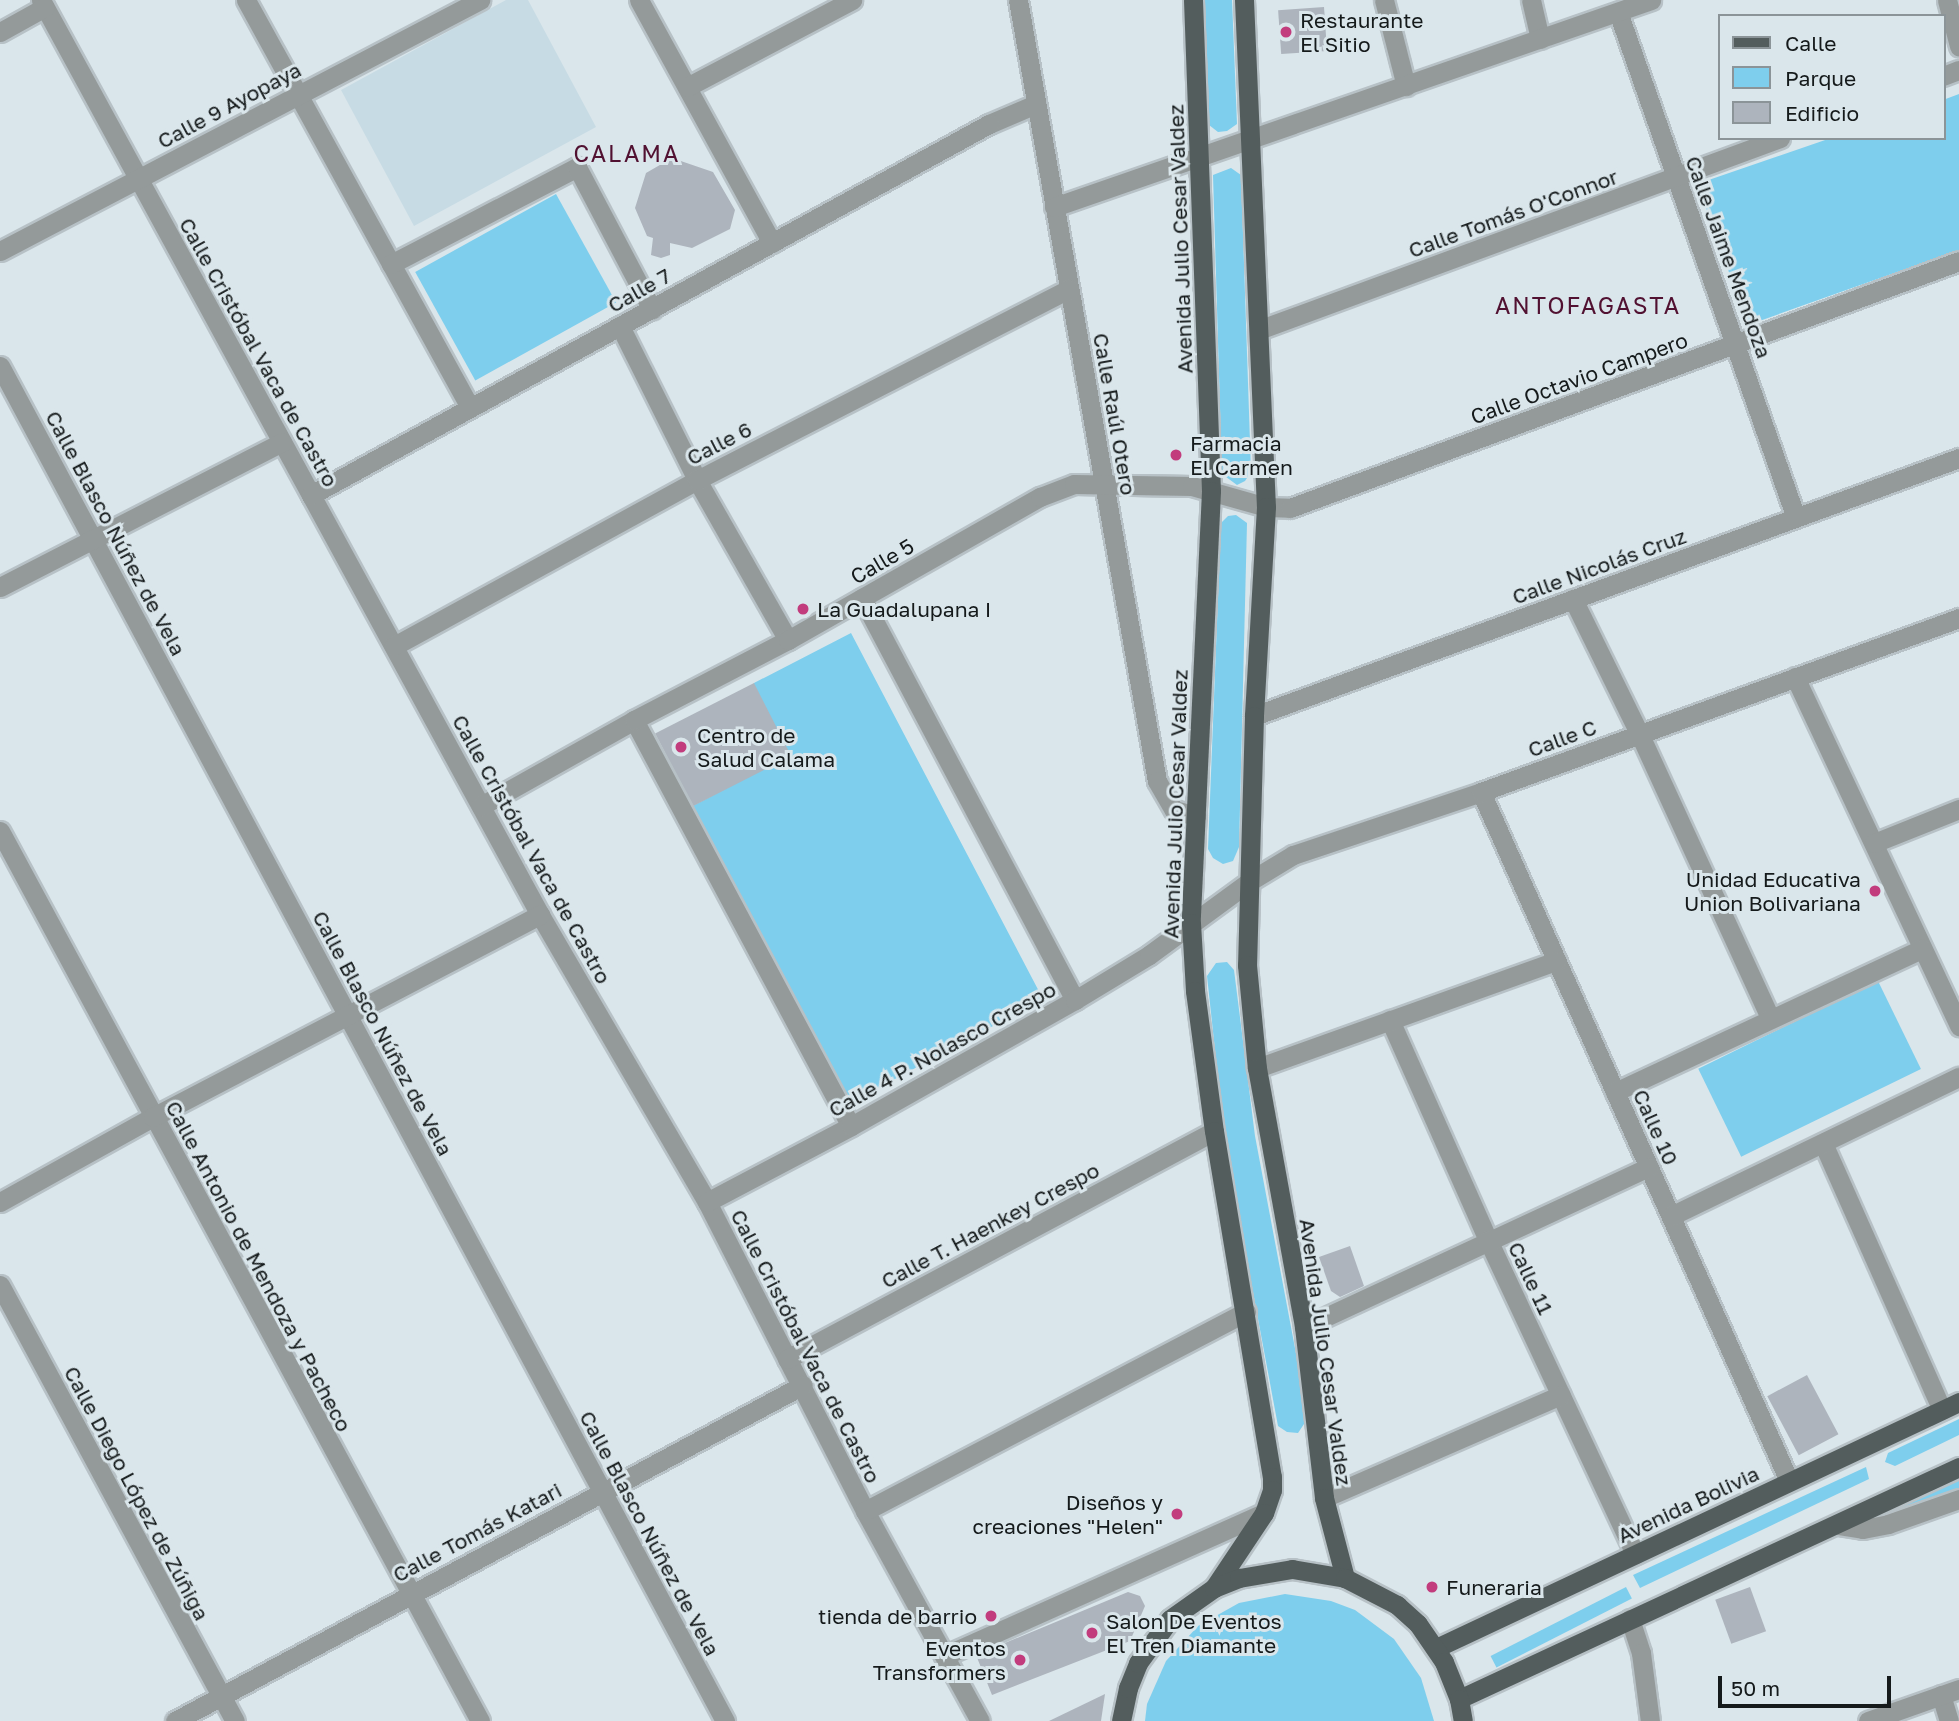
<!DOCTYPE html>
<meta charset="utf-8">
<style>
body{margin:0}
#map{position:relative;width:1959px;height:1721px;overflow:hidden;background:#dae6eb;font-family:"Golos Text",sans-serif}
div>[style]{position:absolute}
.built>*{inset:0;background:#c7dbe4}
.green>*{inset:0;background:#7eceed;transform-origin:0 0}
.building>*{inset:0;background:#adb4bd;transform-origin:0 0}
.roads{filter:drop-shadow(2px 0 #b7c1c6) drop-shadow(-2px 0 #b7c1c6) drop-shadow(0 2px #b7c1c6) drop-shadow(0 -2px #b7c1c6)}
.pedestrian>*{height:19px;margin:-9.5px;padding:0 9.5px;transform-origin:9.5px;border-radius:9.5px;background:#949a9a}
.minor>*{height:19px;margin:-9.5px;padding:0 9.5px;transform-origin:9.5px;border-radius:9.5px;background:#949a9a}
.primary>*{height:19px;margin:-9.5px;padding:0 9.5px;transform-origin:9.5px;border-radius:9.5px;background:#535d5d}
.dots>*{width:19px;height:19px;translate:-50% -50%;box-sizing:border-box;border:4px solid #dae6eb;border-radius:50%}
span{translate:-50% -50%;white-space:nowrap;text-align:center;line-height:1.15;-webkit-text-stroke:6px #dae6eb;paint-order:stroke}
.poi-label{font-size:21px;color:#151a1b}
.left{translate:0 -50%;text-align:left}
.right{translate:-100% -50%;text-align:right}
.street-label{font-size:21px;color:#151a1b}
.neighbourhood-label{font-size:23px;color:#511131;letter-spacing:2px}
.legend{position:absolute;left:1718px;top:14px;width:228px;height:126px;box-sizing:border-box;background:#dae6eb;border:2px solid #8b9498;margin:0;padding:9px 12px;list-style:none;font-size:21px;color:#151a1b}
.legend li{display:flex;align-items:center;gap:14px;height:35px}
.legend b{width:35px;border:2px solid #8b9498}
.scale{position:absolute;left:1718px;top:1676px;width:173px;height:32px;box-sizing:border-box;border:4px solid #151a1b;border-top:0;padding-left:9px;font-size:21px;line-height:24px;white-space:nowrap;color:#151a1b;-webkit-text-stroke:5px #dae6eb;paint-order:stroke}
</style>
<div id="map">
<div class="built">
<i style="clip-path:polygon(506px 0,528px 0,596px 127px,414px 226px,341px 90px)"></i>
</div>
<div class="green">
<i style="clip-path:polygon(1204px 0,1232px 0,1237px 124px,1227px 131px,1218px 132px,1209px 125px)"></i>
<i style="clip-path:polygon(1959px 94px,1959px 250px,1748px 325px,1697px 184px,1831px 138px,1943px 138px,1943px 100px)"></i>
<i style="clip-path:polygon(1231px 168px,1241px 175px,1251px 472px,1245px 481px,1237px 485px,1222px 474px,1213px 175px)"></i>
<i style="left:556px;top:194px;width:124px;height:161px;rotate:61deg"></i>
<i style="clip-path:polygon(1236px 515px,1247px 523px,1239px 847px,1233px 861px,1223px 864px,1213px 858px,1208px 849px,1221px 523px,1228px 516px)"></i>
<i style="clip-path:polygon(851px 633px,1043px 999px,845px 1106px,689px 808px,738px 782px,754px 683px)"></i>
<i style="clip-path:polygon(1227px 962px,1234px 970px,1255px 1136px,1307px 1412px,1304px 1424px,1298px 1433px,1287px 1432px,1278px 1426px,1225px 1142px,1207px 976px,1216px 963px)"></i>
<i style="left:1878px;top:981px;width:98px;height:200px;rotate:64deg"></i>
<i style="clip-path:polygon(1959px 1419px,1959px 1435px,1895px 1466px,1885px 1462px,1888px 1453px)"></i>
<i style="clip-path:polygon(1866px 1467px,1869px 1479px,1640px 1588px,1633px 1575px)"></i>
<i style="clip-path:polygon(1959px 1476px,1959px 1490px,1895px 1513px,1901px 1503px)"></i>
<i style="left:1626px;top:1587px;width:13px;height:152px;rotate:63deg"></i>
<i style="clip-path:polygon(1285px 1594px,1331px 1601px,1355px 1610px,1394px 1639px,1421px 1678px,1434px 1721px,1145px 1721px,1147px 1704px,1166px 1661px,1198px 1626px,1239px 1603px)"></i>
</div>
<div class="building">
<i style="left:1324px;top:7px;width:44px;height:46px;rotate:86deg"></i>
<i style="clip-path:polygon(672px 158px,713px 172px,735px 210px,730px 229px,692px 248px,670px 243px,670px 255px,661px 258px,651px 255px,653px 238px,647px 236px,635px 208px,646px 173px)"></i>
<i style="left:754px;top:683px;width:82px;height:111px;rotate:63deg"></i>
<i style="clip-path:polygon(1350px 1246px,1364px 1286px,1340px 1297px,1331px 1291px,1319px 1257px)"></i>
<i style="left:1807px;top:1375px;width:67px;height:45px;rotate:62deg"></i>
<i style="left:1750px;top:1587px;width:47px;height:37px;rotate:70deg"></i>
<i style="clip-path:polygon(1128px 1592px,1140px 1596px,1145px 1606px,1130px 1641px,992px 1695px,976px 1655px)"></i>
<i style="clip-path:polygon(1105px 1694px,1101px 1721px,1049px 1721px)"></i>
</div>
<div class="roads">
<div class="pedestrian">
<i style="left:989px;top:124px;width:51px;rotate:-23.1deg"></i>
</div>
<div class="minor">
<i style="left:41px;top:0;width:1042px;rotate:61.39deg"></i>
<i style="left:540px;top:915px;width:332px;rotate:59.8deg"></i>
<i style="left:707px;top:1202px;width:347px;rotate:62.9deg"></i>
<i style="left:865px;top:1511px;width:239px;rotate:61.3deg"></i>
<i style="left:246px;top:0;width:465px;rotate:61.2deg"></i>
<i style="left:639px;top:0;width:277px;rotate:61.3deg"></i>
<i style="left:1018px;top:0;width:793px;rotate:79.91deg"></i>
<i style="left:1157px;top:781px;width:34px;rotate:60deg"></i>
<i style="left:1174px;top:810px;width:23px;rotate:15deg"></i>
<i style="left:1384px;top:0;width:89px;rotate:75.7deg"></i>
<i style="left:1531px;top:0;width:40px;rotate:77deg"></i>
<i style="left:1947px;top:0;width:48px;rotate:75.4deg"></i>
<i style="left:1618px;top:12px;width:536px;rotate:70.62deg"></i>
<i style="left:0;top:32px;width:51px;rotate:-29.1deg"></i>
<i style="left:1943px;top:76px;width:17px;rotate:-21deg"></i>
<i style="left:687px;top:87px;width:187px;rotate:-27.8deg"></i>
<i style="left:1054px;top:207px;width:632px;rotate:-19.12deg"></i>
<i style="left:0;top:251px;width:542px;rotate:-27.61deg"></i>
<i style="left:391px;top:264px;width:210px;rotate:-27.5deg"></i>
<i style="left:577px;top:167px;width:161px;rotate:62.2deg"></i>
<i style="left:620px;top:326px;width:172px;rotate:63.4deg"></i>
<i style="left:697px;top:480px;width:184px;rotate:60.4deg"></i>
<i style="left:1261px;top:329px;width:553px;rotate:-20.2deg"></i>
<i style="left:0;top:366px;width:1537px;rotate:61.85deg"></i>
<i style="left:311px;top:495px;width:773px;rotate:-28.69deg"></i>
<i style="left:0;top:587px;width:317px;rotate:-27.2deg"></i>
<i style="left:862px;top:598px;width:455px;rotate:62.1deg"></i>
<i style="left:1573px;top:599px;width:152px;rotate:63.8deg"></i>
<i style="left:1640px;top:735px;width:311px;rotate:65.3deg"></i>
<i style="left:394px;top:646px;width:345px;rotate:-28.7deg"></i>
<i style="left:697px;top:480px;width:418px;rotate:-27.2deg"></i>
<i style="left:1795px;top:677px;width:386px;rotate:64.8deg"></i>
<i style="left:1254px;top:716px;width:751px;rotate:-20.1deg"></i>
<i style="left:634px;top:720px;width:460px;rotate:61.9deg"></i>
<i style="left:1481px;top:792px;width:755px;rotate:65.91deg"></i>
<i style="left:481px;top:806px;width:176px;rotate:-29.3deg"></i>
<i style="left:634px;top:720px;width:174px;rotate:-27.5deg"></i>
<i style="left:788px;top:640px;width:290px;rotate:-29.6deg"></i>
<i style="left:1040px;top:497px;width:36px;rotate:-21deg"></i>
<i style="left:1074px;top:484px;width:118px;rotate:1deg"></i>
<i style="left:1192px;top:486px;width:77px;rotate:15.8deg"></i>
<i style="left:1266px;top:507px;width:24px;rotate:2deg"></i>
<i style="left:1290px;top:508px;width:713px;rotate:-20.26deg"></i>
<i style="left:0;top:831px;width:1011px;rotate:61.66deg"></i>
<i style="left:1874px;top:843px;width:92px;rotate:-21.8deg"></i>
<i style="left:1390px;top:1020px;width:241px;rotate:66deg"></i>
<i style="left:1488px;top:1240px;width:347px;rotate:64.9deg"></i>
<i style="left:1257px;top:1068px;width:318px;rotate:-19.7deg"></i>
<i style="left:1615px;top:1092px;width:339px;rotate:-25deg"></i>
<i style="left:1823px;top:1143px;width:292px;rotate:66deg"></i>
<i style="left:0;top:1202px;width:175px;rotate:-29.1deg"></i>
<i style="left:153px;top:1117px;width:437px;rotate:-27.6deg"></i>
<i style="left:707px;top:1202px;width:163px;rotate:-27.8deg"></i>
<i style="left:851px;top:1126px;width:257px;rotate:-29.4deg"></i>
<i style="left:1075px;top:1000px;width:87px;rotate:-31.3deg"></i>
<i style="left:1149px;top:955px;width:125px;rotate:-36.2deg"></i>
<i style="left:1250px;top:881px;width:50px;rotate:-31.2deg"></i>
<i style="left:1293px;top:855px;width:198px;rotate:-18.5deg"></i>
<i style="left:1481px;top:792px;width:509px;rotate:-20deg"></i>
<i style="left:1671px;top:1216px;width:320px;rotate:-25.8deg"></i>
<i style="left:0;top:1285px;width:495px;rotate:61.7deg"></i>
<i style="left:1304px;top:1327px;width:380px;rotate:-24.9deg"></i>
<i style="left:787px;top:1359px;width:484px;rotate:-28.1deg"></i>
<i style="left:1324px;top:1498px;width:258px;rotate:-23.5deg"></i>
<i style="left:865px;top:1511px;width:430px;rotate:-27.6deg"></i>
<i style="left:1839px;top:1525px;width:24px;rotate:9deg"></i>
<i style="left:1863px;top:1529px;width:25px;rotate:-11deg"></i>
<i style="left:1888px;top:1524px;width:75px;rotate:-19.4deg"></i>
<i style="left:1630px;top:1619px;width:36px;rotate:72deg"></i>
<i style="left:1641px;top:1653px;width:69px;rotate:82.5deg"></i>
<i style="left:944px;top:1656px;width:350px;rotate:-24.1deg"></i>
<i style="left:1941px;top:1695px;width:27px;rotate:73deg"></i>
<i style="left:175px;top:1721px;width:712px;rotate:-28.15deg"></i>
<i style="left:1868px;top:1721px;width:96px;rotate:-19.4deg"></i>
</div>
<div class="primary">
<i style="left:1193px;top:0;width:491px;rotate:87.9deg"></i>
<i style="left:1211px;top:491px;width:432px;rotate:92.7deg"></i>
<i style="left:1191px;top:923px;width:68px;rotate:86.6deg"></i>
<i style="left:1195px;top:991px;width:141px;rotate:82.3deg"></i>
<i style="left:1214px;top:1131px;width:351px;rotate:80.5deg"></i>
<i style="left:1272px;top:1477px;width:13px;rotate:90deg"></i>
<i style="left:1272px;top:1490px;width:24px;rotate:109deg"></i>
<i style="left:1264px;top:1513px;width:90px;rotate:123.7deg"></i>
<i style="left:1244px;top:0;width:507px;rotate:87.52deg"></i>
<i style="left:1266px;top:507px;width:209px;rotate:93.3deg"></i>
<i style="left:1254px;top:716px;width:249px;rotate:91.6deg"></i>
<i style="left:1247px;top:965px;width:103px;rotate:84.5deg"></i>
<i style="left:1257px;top:1068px;width:263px;rotate:79.7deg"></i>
<i style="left:1304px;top:1327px;width:172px;rotate:83.3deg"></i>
<i style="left:1324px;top:1498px;width:83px;rotate:75.3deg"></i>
<i style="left:1436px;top:1648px;width:578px;rotate:-25.19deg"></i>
<i style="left:1459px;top:1699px;width:551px;rotate:-24.89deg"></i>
<i style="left:1121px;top:1721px;width:34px;rotate:-78deg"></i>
<i style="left:1128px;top:1688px;width:27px;rotate:-68deg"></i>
<i style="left:1138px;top:1663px;width:54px;rotate:-54deg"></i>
<i style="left:1170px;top:1619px;width:54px;rotate:-35.2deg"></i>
<i style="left:1214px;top:1588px;width:27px;rotate:-22deg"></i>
<i style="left:1239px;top:1578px;width:54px;rotate:-9.6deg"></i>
<i style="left:1292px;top:1569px;width:54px;rotate:9.6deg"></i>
<i style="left:1345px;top:1578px;width:59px;rotate:27.4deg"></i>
<i style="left:1397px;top:1605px;width:28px;rotate:42deg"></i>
<i style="left:1418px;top:1624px;width:46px;rotate:55.6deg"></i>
<i style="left:1444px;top:1662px;width:40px;rotate:68deg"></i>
<i style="left:1459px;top:1699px;width:22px;rotate:80deg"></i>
</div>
</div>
<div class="dots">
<i style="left:1286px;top:32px;background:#c23c7d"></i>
<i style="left:1176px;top:455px;background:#c23c7d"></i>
<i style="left:803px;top:609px;background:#c23c7d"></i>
<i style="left:681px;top:747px;background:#c23c7d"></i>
<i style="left:1875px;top:891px;background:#c23c7d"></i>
<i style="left:1177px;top:1514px;background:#c23c7d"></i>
<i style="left:1432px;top:1587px;background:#c23c7d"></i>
<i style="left:991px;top:1616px;background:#c23c7d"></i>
<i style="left:1092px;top:1633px;background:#c23c7d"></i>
<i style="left:1020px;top:1660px;background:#c23c7d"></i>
</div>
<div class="poi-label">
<span class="left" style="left:1300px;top:32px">Restaurante<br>El Sitio</span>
<span class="left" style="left:1190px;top:455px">Farmacia<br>El Carmen</span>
<span class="left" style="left:817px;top:609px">La Guadalupana I</span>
<span class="left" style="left:697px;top:747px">Centro de<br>Salud Calama</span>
<span class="right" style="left:1861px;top:891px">Unidad Educativa<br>Union Bolivariana</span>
<span class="right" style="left:1163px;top:1514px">Diseños y<br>creaciones "Helen"</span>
<span class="left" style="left:1446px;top:1587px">Funeraria</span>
<span class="right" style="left:977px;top:1616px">tienda de barrio</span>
<span class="left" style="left:1106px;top:1633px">Salon De Eventos<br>El Tren Diamante</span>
<span class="right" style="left:1006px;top:1660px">Eventos<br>Transformers</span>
</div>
<div class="street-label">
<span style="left:229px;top:105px;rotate:-28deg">Calle 9 Ayopaya</span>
<span style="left:1513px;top:213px;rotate:-20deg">Calle Tomás O'Connor</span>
<span style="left:1180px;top:239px;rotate:-92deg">Avenida Julio Cesar Valdez</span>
<span style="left:1729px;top:257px;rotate:70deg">Calle Jaime Mendoza</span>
<span style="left:639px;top:290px;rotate:-29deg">Calle 7</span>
<span style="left:259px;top:352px;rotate:61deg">Calle Cristóbal Vaca de Castro</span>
<span style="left:1579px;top:378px;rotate:-20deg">Calle Octavio Campero</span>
<span style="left:1115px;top:414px;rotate:80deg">Calle Raúl Otero</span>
<span style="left:719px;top:443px;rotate:-27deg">Calle 6</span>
<span style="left:116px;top:533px;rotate:62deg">Calle Blasco Núñez de Vela</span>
<span style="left:882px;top:561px;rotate:-30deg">Calle 5</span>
<span style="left:1599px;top:566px;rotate:-20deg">Calle Nicolás Cruz</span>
<span style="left:1562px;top:738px;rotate:-20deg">Calle C</span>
<span style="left:1175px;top:804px;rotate:-88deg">Avenida Julio Cesar Valdez</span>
<span style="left:532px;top:849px;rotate:61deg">Calle Cristóbal Vaca de Castro</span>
<span style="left:383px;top:1033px;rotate:62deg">Calle Blasco Núñez de Vela</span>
<span style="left:942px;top:1049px;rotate:-29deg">Calle 4 P. Nolasco Crespo</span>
<span style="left:1656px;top:1127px;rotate:66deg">Calle 10</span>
<span style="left:990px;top:1225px;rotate:-28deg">Calle T. Haenkey Crespo</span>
<span style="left:259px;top:1266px;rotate:62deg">Calle Antonio de Mendoza y Pacheco</span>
<span style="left:1531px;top:1278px;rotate:65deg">Calle 11</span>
<span style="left:806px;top:1346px;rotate:63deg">Calle Cristóbal Vaca de Castro</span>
<span style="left:1326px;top:1352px;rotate:82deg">Avenida Julio Cesar Valdez</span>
<span style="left:137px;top:1493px;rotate:62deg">Calle Diego López de Zúñiga</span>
<span style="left:1688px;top:1504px;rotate:-25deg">Avenida Bolivia</span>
<span style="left:477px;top:1532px;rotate:-28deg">Calle Tomás Katari</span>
<span style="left:650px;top:1533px;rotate:62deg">Calle Blasco Núñez de Vela</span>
</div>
<div class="neighbourhood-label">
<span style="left:627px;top:153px">CALAMA</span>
<span style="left:1588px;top:305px">ANTOFAGASTA</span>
</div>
<ul class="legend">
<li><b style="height:9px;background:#535d5d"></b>Calle</li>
<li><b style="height:19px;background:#7eceed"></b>Parque</li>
<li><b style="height:19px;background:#adb4bd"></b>Edificio</li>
</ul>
<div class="scale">50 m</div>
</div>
